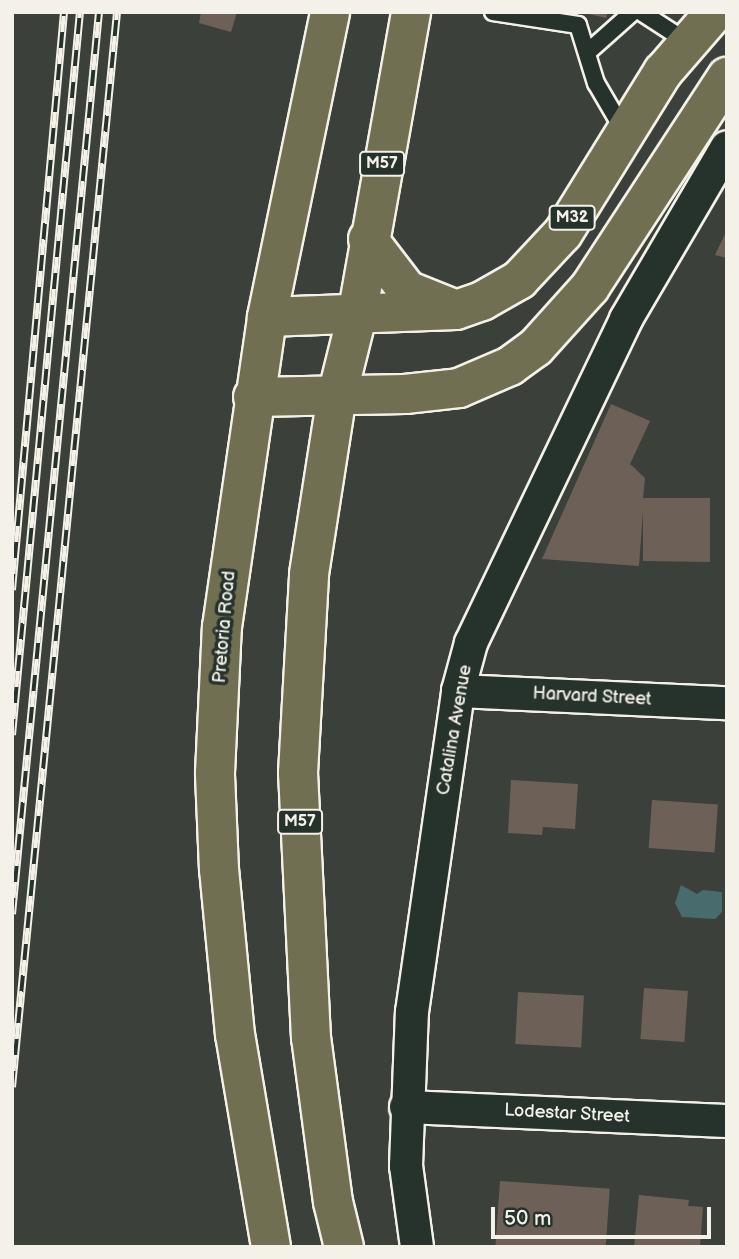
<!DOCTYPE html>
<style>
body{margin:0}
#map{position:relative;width:739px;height:1259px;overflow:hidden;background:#3b413a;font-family:"Balsamiq Sans",sans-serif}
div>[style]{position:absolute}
.water>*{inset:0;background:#486b6e}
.building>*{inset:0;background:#6d6157;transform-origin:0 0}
.roads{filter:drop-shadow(2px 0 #f4f1e8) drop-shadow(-2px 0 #f4f1e8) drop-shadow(0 2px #f4f1e8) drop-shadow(0 -2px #f4f1e8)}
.service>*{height:16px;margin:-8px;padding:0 8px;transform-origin:8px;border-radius:8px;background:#26332d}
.minor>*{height:32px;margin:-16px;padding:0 16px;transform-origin:16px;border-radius:16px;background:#26332d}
.primary>*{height:38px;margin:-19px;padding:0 19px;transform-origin:19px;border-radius:19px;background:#706f52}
.rail>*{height:8px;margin-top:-4px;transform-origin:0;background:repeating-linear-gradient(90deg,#26332d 0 16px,#f4f1e8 0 32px);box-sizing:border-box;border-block:2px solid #f4f1e8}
span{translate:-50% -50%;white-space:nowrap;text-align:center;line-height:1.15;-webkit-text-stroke:7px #26332d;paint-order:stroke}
.shield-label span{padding:2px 5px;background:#26332d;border:2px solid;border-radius:5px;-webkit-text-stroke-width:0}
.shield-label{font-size:16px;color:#f4f1e8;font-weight:700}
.street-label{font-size:18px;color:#f4f1e8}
.frame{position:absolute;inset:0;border:14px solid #f4f1e8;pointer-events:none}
.scale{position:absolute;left:491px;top:1207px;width:220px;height:32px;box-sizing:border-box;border:4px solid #f4f1e8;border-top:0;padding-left:9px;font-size:21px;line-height:24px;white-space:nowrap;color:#f4f1e8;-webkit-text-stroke:5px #26332d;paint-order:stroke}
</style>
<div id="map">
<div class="water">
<i style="clip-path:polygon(681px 885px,697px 894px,703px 890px,722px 892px,722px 912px,715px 919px,682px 917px,675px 903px)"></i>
</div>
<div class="building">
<i style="clip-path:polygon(201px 12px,237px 12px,231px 32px,199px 23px)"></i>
<i style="clip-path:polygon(580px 12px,608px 12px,606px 18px)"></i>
<i style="clip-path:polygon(727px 230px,727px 258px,715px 255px)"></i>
<i style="clip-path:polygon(611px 404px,650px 421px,630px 464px,645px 478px,643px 498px,710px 498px,710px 562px,643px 561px,643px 511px,639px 566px,542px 559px)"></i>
<i style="clip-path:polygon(511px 780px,578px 784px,575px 829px,543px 827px,542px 835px,508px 833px)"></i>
<i style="left:652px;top:800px;width:66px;height:48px;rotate:4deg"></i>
<i style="left:644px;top:988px;width:44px;height:51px;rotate:4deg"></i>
<i style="left:518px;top:992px;width:66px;height:52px;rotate:3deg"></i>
<i style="left:500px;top:1181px;width:110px;height:66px;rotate:4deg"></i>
<i style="clip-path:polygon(639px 1195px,689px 1200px,688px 1206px,703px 1207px,700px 1247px,634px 1247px)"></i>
</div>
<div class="roads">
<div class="service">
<i style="left:493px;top:12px;width:86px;rotate:8.7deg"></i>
<i style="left:578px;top:25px;width:61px;rotate:72.8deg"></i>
<i style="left:596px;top:83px;width:56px;rotate:59.7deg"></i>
<i style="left:641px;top:12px;width:57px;rotate:32.9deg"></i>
<i style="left:589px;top:51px;width:59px;rotate:-41.6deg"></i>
</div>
<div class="minor">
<i style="left:458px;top:691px;width:269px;rotate:2.6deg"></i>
<i style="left:406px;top:1107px;width:321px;rotate:2.5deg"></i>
<i style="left:417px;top:1247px;width:82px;rotate:-97.7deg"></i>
<i style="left:406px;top:1166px;width:154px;rotate:-87.8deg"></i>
<i style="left:412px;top:1012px;width:324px;rotate:-81.8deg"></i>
<i style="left:458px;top:691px;width:50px;rotate:-74.8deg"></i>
<i style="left:471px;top:643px;width:359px;rotate:-64.4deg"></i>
<i style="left:626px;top:319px;width:199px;rotate:-59.6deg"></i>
</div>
<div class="primary">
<i style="left:368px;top:239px;width:64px;rotate:52.6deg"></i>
<i style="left:407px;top:290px;width:45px;rotate:22deg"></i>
<i style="left:267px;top:317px;width:189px;rotate:-2.1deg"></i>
<i style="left:456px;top:310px;width:28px;rotate:-19deg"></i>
<i style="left:482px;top:301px;width:43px;rotate:-29.6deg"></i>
<i style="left:519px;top:280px;width:64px;rotate:-46.9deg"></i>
<i style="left:563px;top:233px;width:190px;rotate:-58.2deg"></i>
<i style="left:663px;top:72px;width:79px;rotate:-49.1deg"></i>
<i style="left:253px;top:397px;width:152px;rotate:-1.1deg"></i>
<i style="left:405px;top:394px;width:54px;rotate:-6.3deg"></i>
<i style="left:459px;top:388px;width:56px;rotate:-23.3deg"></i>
<i style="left:510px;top:366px;width:32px;rotate:-36deg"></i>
<i style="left:536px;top:347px;width:81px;rotate:-48deg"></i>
<i style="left:590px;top:287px;width:251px;rotate:-56.9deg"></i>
<i style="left:271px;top:1247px;width:215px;rotate:-99.6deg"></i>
<i style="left:235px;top:1035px;width:166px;rotate:-95.5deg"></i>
<i style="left:219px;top:870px;width:97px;rotate:-92.4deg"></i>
<i style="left:215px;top:773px;width:146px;rotate:-87.3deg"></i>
<i style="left:222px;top:627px;width:313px;rotate:-81.7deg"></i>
<i style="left:267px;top:317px;width:311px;rotate:-78.3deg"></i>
<i style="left:344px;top:1247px;width:46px;rotate:-103.7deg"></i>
<i style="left:333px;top:1202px;width:165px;rotate:-97.6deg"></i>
<i style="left:311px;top:1038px;width:265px;rotate:-92.8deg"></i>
<i style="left:298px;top:773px;width:199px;rotate:-86.8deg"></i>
<i style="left:309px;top:574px;width:180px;rotate:-81.1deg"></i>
<i style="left:337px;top:396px;width:82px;rotate:-76deg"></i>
<i style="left:357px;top:316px;width:309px;rotate:-79.9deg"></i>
</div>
</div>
<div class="rail">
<i style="left:12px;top:590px;width:580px;rotate:-84.86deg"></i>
<i style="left:12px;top:735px;width:726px;rotate:-84.63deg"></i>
<i style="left:12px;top:914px;width:906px;rotate:-84.49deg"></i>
<i style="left:12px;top:1087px;width:1080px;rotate:-84.42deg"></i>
</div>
<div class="shield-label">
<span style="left:382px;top:164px">M57</span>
<span style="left:572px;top:218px">M32</span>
<span style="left:300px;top:822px">M57</span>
</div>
<div class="street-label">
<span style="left:225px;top:627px;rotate:-85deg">Pretoria Road</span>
<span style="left:592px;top:697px;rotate:3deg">Harvard Street</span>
<span style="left:455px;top:730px;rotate:-80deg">Catalina Avenue</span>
<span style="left:567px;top:1114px;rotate:3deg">Lodestar Street</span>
</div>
<div class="frame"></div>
<div class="scale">50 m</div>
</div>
